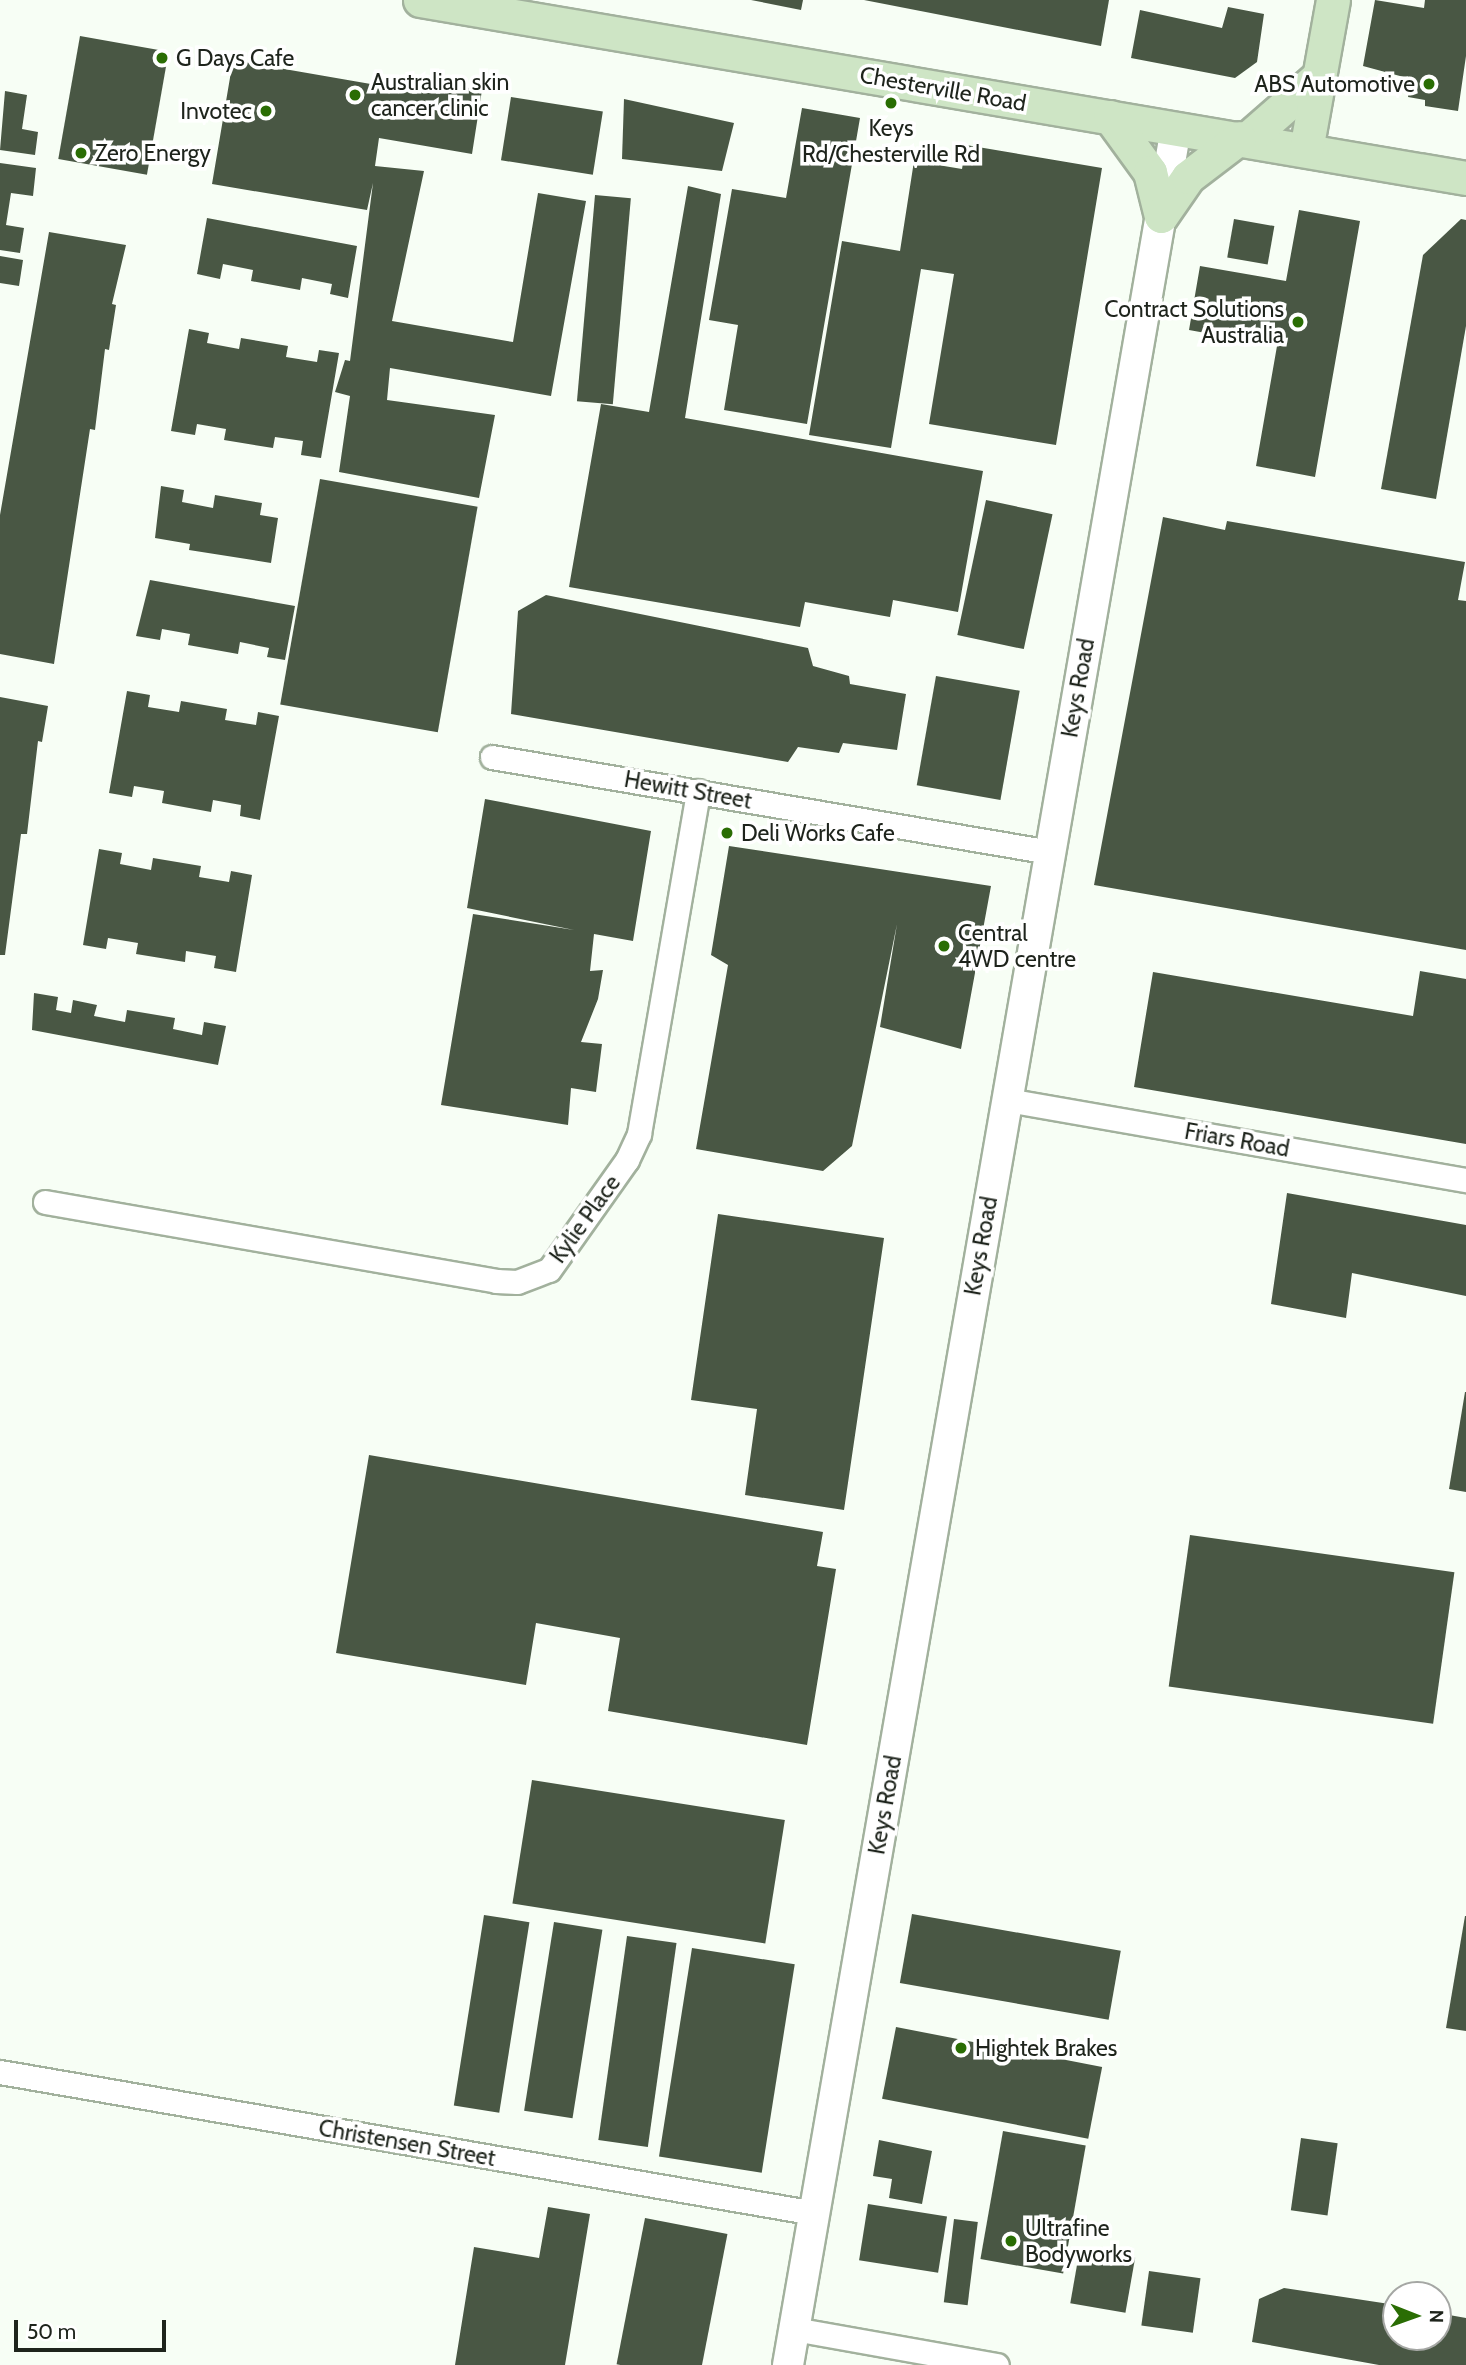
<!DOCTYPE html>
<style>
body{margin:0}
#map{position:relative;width:1466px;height:2365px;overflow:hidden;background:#f7fef5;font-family:Cabin,sans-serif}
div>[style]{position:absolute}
.building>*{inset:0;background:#495744;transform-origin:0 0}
.roads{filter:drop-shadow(2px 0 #a2b19d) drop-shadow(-2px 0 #a2b19d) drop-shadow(0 2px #a2b19d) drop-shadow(0 -2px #a2b19d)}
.minor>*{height:23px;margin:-11.5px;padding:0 11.5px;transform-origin:11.5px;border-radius:11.5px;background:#fff}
.tertiary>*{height:30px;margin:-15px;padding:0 15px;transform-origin:15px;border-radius:15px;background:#fff}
.secondary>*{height:33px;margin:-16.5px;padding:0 16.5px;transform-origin:16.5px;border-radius:16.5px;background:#cee5c5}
.dots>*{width:19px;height:19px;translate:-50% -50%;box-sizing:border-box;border:4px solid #fff;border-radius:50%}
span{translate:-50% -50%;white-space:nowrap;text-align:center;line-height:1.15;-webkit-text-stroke:7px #fff;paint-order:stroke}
.poi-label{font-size:23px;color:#1e241c}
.left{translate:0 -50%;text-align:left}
.right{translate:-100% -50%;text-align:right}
.street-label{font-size:23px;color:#1e241c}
.north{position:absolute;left:1382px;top:2281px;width:70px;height:70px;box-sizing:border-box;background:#fff;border:2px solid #a5a7a4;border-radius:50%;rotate:91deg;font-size:19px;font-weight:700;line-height:28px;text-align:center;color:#1e241c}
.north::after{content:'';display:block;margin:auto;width:24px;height:32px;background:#2a6d04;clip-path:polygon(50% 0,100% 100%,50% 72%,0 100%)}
.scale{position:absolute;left:14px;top:2320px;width:152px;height:32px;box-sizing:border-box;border:4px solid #1e241c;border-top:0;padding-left:9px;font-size:21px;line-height:24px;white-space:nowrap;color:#1e241c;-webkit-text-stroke:5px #fff;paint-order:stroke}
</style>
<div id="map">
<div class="building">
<i style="clip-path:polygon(751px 0,803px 0,801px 10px)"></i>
<i style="clip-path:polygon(864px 0,1109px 0,1101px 46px)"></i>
<i style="clip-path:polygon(1375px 0,1424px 8px,1425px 0,1466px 0,1466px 56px,1458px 111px,1425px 106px,1425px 100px,1408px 97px,1411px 79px,1363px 66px)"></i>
<i style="clip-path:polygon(1228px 7px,1264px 14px,1257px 62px,1235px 78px,1131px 58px,1140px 10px,1222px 28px)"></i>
<i style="left:80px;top:36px;width:90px;height:125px;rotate:10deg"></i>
<i style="clip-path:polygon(233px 60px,388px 87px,389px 75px,482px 90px,472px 154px,379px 138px,375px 166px,424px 171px,392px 321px,513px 342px,538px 193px,586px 201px,551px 396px,390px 368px,387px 400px,495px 415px,479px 498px,339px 472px,350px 396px,335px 392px,345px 360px,350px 361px,373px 183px,367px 210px,212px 184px)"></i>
<i style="clip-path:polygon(5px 91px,27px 95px,22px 129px,38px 132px,35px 155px,0 150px)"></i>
<i style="left:511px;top:97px;width:93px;height:64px;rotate:9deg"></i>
<i style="clip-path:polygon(624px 99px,734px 123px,722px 171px,622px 159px)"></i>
<i style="clip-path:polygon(802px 108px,860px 118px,807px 424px,724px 410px,738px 325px,709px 320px,732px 189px,786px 198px)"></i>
<i style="clip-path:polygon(966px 145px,1102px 168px,1056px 445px,929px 424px,954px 274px,921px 269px,891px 448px,809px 435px,842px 241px,900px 251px,914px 161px,962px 169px)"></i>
<i style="clip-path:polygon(0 163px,36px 168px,33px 196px,11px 193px,6px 225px,24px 228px,20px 253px,0 250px)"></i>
<i style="clip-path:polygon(688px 186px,721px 194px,685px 418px,983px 471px,958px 612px,893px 600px,890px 617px,805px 602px,800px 627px,569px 587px,601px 404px,649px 412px)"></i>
<i style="left:595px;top:195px;width:36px;height:207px;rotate:5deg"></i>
<i style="clip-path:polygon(1299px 210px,1360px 221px,1315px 477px,1256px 466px,1277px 346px,1189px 330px,1200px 266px,1286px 281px)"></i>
<i style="clip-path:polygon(207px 218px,357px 246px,348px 298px,330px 294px,332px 284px,302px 278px,300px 290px,251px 281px,253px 270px,223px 264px,220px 279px,197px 274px)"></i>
<i style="left:1234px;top:219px;width:41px;height:39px;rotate:10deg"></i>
<i style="clip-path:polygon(1461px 219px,1466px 220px,1466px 326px,1436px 499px,1381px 489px,1423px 255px)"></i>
<i style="clip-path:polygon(49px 232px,126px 245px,112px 304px,116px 305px,109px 350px,105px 349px,95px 430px,90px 429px,54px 664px,0 654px,0 515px)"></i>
<i style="clip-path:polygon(0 256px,23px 260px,19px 286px,0 283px)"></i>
<i style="clip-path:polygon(189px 329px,209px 333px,207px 343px,239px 349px,241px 338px,288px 346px,286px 357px,317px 362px,319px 350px,339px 353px,321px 458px,301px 455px,303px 441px,275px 437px,273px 448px,224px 440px,226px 429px,197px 424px,195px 435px,171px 431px)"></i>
<i style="left:320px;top:479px;width:160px;height:229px;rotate:10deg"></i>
<i style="clip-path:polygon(161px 486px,184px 490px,182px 502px,213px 508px,215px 495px,262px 503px,260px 515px,278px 518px,271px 563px,189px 550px,190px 544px,155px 538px)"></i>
<i style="left:986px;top:500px;width:68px;height:138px;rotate:12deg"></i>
<i style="clip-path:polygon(1163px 517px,1225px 530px,1227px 521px,1465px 562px,1458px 600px,1466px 601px,1466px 950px,1094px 885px)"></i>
<i style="clip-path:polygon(150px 580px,295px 606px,285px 660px,267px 657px,269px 648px,240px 642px,238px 654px,188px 645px,190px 634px,162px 629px,160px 640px,136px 636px)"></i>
<i style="clip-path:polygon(546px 595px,808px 648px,813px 666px,849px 676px,850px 684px,906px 694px,897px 750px,843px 743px,839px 753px,798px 747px,788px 762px,511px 714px,518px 611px)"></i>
<i style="left:936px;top:676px;width:85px;height:111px;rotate:10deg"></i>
<i style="clip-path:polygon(127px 691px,150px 695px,148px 707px,179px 712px,181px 701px,227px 709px,225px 720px,256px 725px,258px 712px,279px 716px,260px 820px,240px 816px,241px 805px,213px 800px,211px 812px,162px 803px,164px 791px,134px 786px,132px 797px,109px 793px)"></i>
<i style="clip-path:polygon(0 697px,48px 706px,42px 742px,38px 741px,27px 834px,21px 834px,5px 955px,0 955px)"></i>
<i style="clip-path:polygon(485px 799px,651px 831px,633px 941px,594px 934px,590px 971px,603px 970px,598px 999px,581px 1042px,602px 1044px,596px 1092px,571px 1088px,568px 1125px,441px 1105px,473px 914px,574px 930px,467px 908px)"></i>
<i style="clip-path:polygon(729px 846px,991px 886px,961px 1049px,880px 1027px,897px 924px,852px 1146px,823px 1171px,696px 1149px,728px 965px,711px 955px)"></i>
<i style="clip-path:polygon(99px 849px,122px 853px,120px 864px,151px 870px,153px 858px,201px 866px,199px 877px,229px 882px,231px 871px,252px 875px,236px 972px,214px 968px,216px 956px,186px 951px,185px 962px,136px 954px,138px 943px,108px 938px,106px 949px,83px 945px)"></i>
<i style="clip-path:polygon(1420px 971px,1466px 979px,1466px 1144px,1134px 1087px,1153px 972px,1413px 1016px)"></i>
<i style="clip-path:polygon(34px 993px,58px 997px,56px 1010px,71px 1013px,73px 1000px,97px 1005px,94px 1016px,125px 1022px,127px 1010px,175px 1018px,173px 1029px,202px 1035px,204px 1022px,226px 1026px,218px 1065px,32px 1030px)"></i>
<i style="clip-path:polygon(1287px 1193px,1466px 1225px,1466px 1296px,1352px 1273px,1346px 1318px,1271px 1304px)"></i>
<i style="clip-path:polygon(718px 1214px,884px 1238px,844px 1510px,745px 1495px,757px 1409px,691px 1400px)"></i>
<i style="clip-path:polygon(1465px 1392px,1466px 1392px,1466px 1492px,1449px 1489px)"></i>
<i style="clip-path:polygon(369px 1455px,823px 1532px,817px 1566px,836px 1569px,807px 1745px,608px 1711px,620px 1638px,536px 1623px,526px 1685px,336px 1653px)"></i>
<i style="left:1190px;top:1535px;width:267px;height:153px;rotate:8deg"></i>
<i style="left:532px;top:1780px;width:256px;height:125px;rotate:9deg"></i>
<i style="left:912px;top:1914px;width:212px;height:70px;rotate:10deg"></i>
<i style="left:484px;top:1915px;width:46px;height:193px;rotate:9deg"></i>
<i style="clip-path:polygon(1465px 1916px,1466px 1916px,1466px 2031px,1446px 2028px)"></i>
<i style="left:554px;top:1922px;width:49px;height:191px;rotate:9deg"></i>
<i style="left:627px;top:1936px;width:50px;height:206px;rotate:8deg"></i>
<i style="left:692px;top:1948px;width:104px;height:211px;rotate:9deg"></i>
<i style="left:896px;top:2027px;width:210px;height:73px;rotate:11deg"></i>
<i style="left:1003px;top:2131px;width:84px;height:130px;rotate:10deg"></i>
<i style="left:1301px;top:2138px;width:37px;height:73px;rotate:8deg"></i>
<i style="clip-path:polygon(879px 2140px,932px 2151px,922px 2204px,889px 2198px,892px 2179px,873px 2176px)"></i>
<i style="left:868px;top:2204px;width:80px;height:57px;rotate:9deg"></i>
<i style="clip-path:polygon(548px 2207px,590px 2214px,565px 2365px,455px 2365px,474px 2247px,539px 2258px)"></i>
<i style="left:645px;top:2218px;width:84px;height:149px;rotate:11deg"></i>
<i style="left:954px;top:2219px;width:24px;height:84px;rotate:7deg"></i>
<i style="left:1080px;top:2248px;width:56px;height:56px;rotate:10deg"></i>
<i style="left:1149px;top:2271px;width:52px;height:55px;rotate:8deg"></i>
<i style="clip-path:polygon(1284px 2288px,1396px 2305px,1396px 2337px,1438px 2337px,1438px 2313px,1466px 2318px,1466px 2365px,1379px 2365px,1252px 2342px,1259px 2299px)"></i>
</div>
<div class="roads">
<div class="minor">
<i style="left:492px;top:757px;width:566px;rotate:9.66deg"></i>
<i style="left:1007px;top:1100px;width:466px;rotate:9.9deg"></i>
<i style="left:45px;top:1202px;width:458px;rotate:9.9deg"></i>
<i style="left:496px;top:1281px;width:21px;rotate:3deg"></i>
<i style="left:517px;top:1282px;width:34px;rotate:-21deg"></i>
<i style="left:549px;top:1270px;width:135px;rotate:-54.7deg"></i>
<i style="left:627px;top:1160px;width:29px;rotate:-65deg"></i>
<i style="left:639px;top:1134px;width:348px;rotate:-80.2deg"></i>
<i style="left:0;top:2072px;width:827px;rotate:9.82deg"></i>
<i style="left:794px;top:2329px;width:206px;rotate:10.1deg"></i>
</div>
<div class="tertiary">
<i style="left:788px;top:2365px;width:2270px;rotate:-80.16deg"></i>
</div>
<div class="secondary">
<i style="left:420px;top:0;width:1061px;rotate:9.66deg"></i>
<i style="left:1110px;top:117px;width:68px;rotate:54deg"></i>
<i style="left:1150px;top:172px;width:45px;rotate:76deg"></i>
<i style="left:1246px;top:140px;width:97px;rotate:-41.2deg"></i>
<i style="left:1306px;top:150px;width:152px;rotate:-79.8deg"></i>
<i style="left:1161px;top:216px;width:47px;rotate:-55.3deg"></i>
<i style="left:1188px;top:177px;width:64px;rotate:-37.4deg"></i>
</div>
</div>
<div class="dots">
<i style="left:162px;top:58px;background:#2a6d04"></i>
<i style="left:1429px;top:84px;background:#2a6d04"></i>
<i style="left:355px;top:95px;background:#2a6d04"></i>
<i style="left:891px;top:103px;background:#2a6d04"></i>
<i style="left:266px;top:111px;background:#2a6d04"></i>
<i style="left:81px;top:153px;background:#2a6d04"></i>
<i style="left:1298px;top:322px;background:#2a6d04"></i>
<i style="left:727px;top:833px;background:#2a6d04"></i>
<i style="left:944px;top:946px;background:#2a6d04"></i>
<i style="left:961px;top:2048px;background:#2a6d04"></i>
<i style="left:1011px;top:2241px;background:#2a6d04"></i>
</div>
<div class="poi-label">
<span class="left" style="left:176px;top:58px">G Days Cafe</span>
<span class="left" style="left:371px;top:95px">Australian skin<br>cancer clinic</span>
<span class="right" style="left:1415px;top:84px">ABS Automotive</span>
<span class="right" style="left:252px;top:111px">Invotec</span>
<span style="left:891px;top:141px">Keys<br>Rd/Chesterville Rd</span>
<span class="left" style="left:95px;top:153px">Zero Energy</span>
<span class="right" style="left:1284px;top:322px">Contract Solutions<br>Australia</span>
<span class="left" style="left:741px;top:833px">Deli Works Cafe</span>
<span class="left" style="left:958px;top:946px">Central<br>4WD centre</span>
<span class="left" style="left:975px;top:2048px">Hightek Brakes</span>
<span class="left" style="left:1025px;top:2241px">Ultrafine<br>Bodyworks</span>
</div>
<div class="street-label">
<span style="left:943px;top:89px;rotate:10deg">Chesterville Road</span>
<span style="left:1078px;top:688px;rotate:-80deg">Keys Road</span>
<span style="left:688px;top:790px;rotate:10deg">Hewitt Street</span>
<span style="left:1237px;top:1140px;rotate:10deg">Friars Road</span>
<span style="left:585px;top:1219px;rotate:-54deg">Kylie Place</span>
<span style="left:981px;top:1246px;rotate:-80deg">Keys Road</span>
<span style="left:885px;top:1805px;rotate:-80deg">Keys Road</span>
<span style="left:407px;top:2143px;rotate:10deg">Christensen Street</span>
</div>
<div class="north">N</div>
<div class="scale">50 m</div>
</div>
